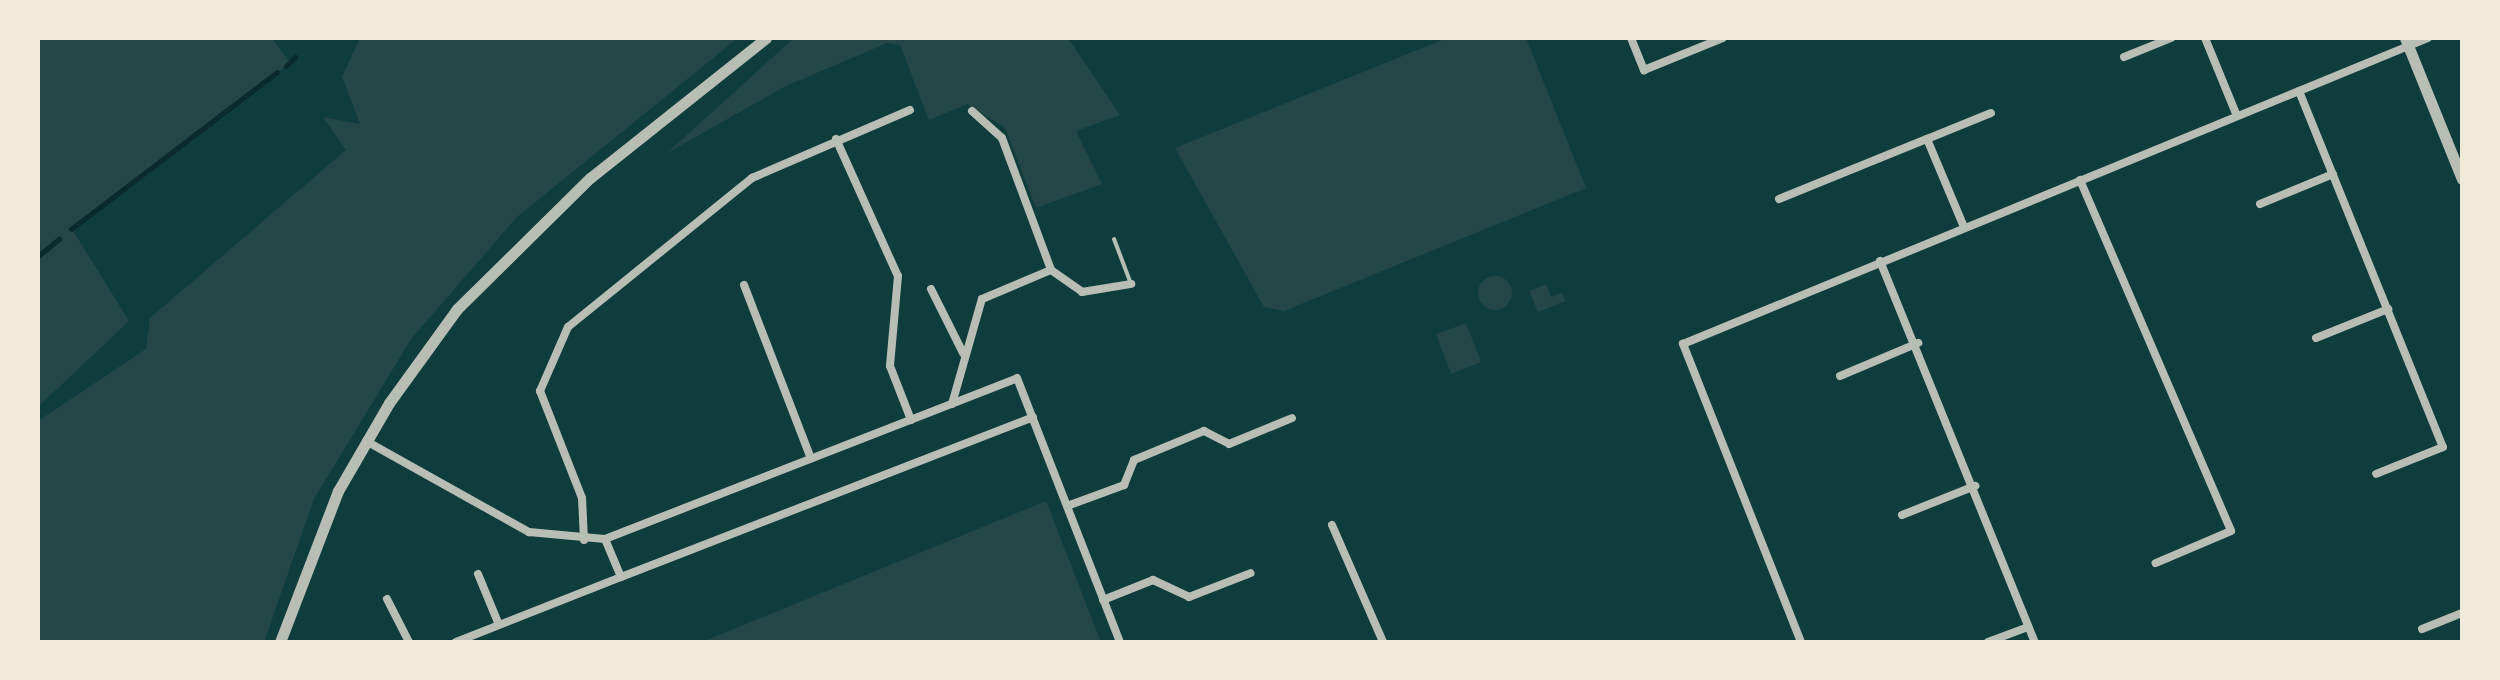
<!DOCTYPE html>
<style>
body{margin:0}
#map{position:relative;width:2500px;height:680px;overflow:hidden;background:#0f3d3e;font-family:Spectral,serif}
div>[style]{position:absolute}
.green>*{inset:0;background:#244646;transform-origin:0 0}
.round{border-radius:50%}
.stream>*{height:5px;margin:-2.5px;padding:0 2.5px;transform-origin:2.5px;border-radius:2.5px;background:#0a2a2b}
.service>*{height:4px;margin:-2px;padding:0 2px;transform-origin:2px;border-radius:2px;background:#b8beb3}
.minor>*{height:8px;margin:-4px;padding:0 4px;transform-origin:4px;border-radius:4px;background:#b8beb3}
.tertiary>*{height:11px;margin:-5.5px;padding:0 5.5px;transform-origin:5.5px;border-radius:5.5px;background:#b8beb3}
span{translate:-50% -50%;white-space:nowrap;text-align:center;line-height:1.15;-webkit-text-stroke:8px #f1e9da;paint-order:stroke}
.frame{position:absolute;inset:0;border:40px solid #f1e9da;pointer-events:none}
</style>
<div id="map">
<div class="green">
<i style="clip-path:polygon(38px 38px,272px 38px,290px 63px,72px 229px,129px 321px,38px 407px)"></i>
<i style="clip-path:polygon(360px 38px,738px 38px,517px 217px,411px 339px,314px 499px,264px 642px,38px 642px,38px 421px,146px 349px,150px 318px,346px 150px,323px 117px,360px 124px,342px 77px)"></i>
<i style="clip-path:polygon(794px 38px,1068px 38px,1120px 115px,1076px 131px,1102px 184px,1036px 208px,1005px 128px,967px 104px,929px 120px,900px 45px,887px 43px,786px 86px,667px 153px)"></i>
<i style="clip-path:polygon(1447px 38px,1526px 38px,1586px 188px,1284px 311px,1264px 307px,1175px 148px)"></i>
<i class="round" style="left:1478px;top:276px;width:34px;height:34px"></i>
<i style="clip-path:polygon(1546px 284px,1551px 297px,1562px 293px,1565px 301px,1538px 312px,1529px 291px)"></i>
<i style="left:1466px;top:323px;width:42px;height:32px;rotate:69deg"></i>
<i style="clip-path:polygon(1046px 501px,1101px 642px,702px 642px)"></i>
</div>
<div class="stream">
<i style="left:286px;top:66px;width:13px;rotate:-45deg"></i>
<i style="left:71px;top:229px;width:259px;rotate:-37.3deg"></i>
<i style="left:38px;top:256px;width:27px;rotate:-39deg"></i>
</div>
<div class="service">
<i style="left:1114px;top:239px;width:48px;rotate:69.3deg"></i>
</div>
<div class="minor">
<i style="left:1631px;top:38px;width:35px;rotate:68deg"></i>
<i style="left:1644px;top:70px;width:85px;rotate:-22.1deg"></i>
<i style="left:2205px;top:38px;width:84px;rotate:67.7deg"></i>
<i style="left:2124px;top:57px;width:51px;rotate:-22deg"></i>
<i style="left:2299px;top:91px;width:384px;rotate:68deg"></i>
<i style="left:2443px;top:447px;width:72px;rotate:158.1deg"></i>
<i style="left:972px;top:111px;width:40px;rotate:42deg"></i>
<i style="left:1002px;top:138px;width:141px;rotate:69.6deg"></i>
<i style="left:836px;top:139px;width:150px;rotate:65.7deg"></i>
<i style="left:898px;top:276px;width:90px;rotate:95.1deg"></i>
<i style="left:890px;top:366px;width:58px;rotate:68.7deg"></i>
<i style="left:1927px;top:139px;width:69px;rotate:-22.1deg"></i>
<i style="left:2080px;top:180px;width:382px;rotate:66.7deg"></i>
<i style="left:2231px;top:531px;width:82px;rotate:156.9deg"></i>
<i style="left:1779px;top:199px;width:160px;rotate:-22.1deg"></i>
<i style="left:1927px;top:139px;width:95px;rotate:67.2deg"></i>
<i style="left:2260px;top:204px;width:79px;rotate:-22.3deg"></i>
<i style="left:1880px;top:261px;width:411px;rotate:67.9deg"></i>
<i style="left:744px;top:285px;width:186px;rotate:68.9deg"></i>
<i style="left:931px;top:289px;width:72px;rotate:63.4deg"></i>
<i style="left:2316px;top:338px;width:78px;rotate:-21.9deg"></i>
<i style="left:1840px;top:376px;width:85px;rotate:-22.9deg"></i>
<i style="left:952px;top:404px;width:109px;rotate:-74.1deg"></i>
<i style="left:982px;top:299px;width:75px;rotate:-22.8deg"></i>
<i style="left:1051px;top:270px;width:38px;rotate:35deg"></i>
<i style="left:1082px;top:292px;width:50px;rotate:-9.3deg"></i>
<i style="left:366px;top:441px;width:187px;rotate:29.2deg"></i>
<i style="left:529px;top:532px;width:76px;rotate:5.3deg"></i>
<i style="left:605px;top:539px;width:442px;rotate:-21.3deg"></i>
<i style="left:1017px;top:378px;width:283px;rotate:68.7deg"></i>
<i style="left:1067px;top:506px;width:61px;rotate:-20.2deg"></i>
<i style="left:1124px;top:485px;width:27px;rotate:-68deg"></i>
<i style="left:1134px;top:460px;width:76px;rotate:-22.5deg"></i>
<i style="left:1204px;top:431px;width:28px;rotate:27deg"></i>
<i style="left:1229px;top:444px;width:68px;rotate:-22.4deg"></i>
<i style="left:1902px;top:515px;width:79px;rotate:-21.7deg"></i>
<i style="left:1332px;top:525px;width:128px;rotate:66.4deg"></i>
<i style="left:584px;top:540px;width:42px;rotate:-92.7deg"></i>
<i style="left:582px;top:498px;width:115px;rotate:-111.4deg"></i>
<i style="left:540px;top:391px;width:70px;rotate:-66.4deg"></i>
<i style="left:568px;top:327px;width:237px;rotate:-39deg"></i>
<i style="left:752px;top:178px;width:172px;rotate:-23.3deg"></i>
<i style="left:478px;top:574px;width:55px;rotate:67.6deg"></i>
<i style="left:621px;top:577px;width:442px;rotate:-21.2deg"></i>
<i style="left:387px;top:599px;width:48px;rotate:62.9deg"></i>
<i style="left:1103px;top:600px;width:54px;rotate:-21.8deg"></i>
<i style="left:1153px;top:580px;width:40px;rotate:25deg"></i>
<i style="left:1189px;top:597px;width:66px;rotate:-21.2deg"></i>
<i style="left:2422px;top:629px;width:43px;rotate:-21.8deg"></i>
<i style="left:456px;top:642px;width:177px;rotate:-21.5deg"></i>
<i style="left:621px;top:577px;width:41px;rotate:-112.8deg"></i>
<i style="left:1801px;top:642px;width:321px;rotate:-111.6deg"></i>
<i style="left:1683px;top:344px;width:805px;rotate:-22.33deg"></i>
<i style="left:1988px;top:642px;width:43px;rotate:-20.6deg"></i>
</div>
<div class="tertiary">
<i style="left:2405px;top:38px;width:152px;rotate:68deg"></i>
<i style="left:280px;top:642px;width:162px;rotate:-69deg"></i>
<i style="left:338px;top:491px;width:102px;rotate:-59.9deg"></i>
<i style="left:389px;top:403px;width:116px;rotate:-54.1deg"></i>
<i style="left:457px;top:309px;width:187px;rotate:-44.6deg"></i>
<i style="left:590px;top:178px;width:225px;rotate:-38.5deg"></i>
</div>
<div class="frame"></div>
</div>
